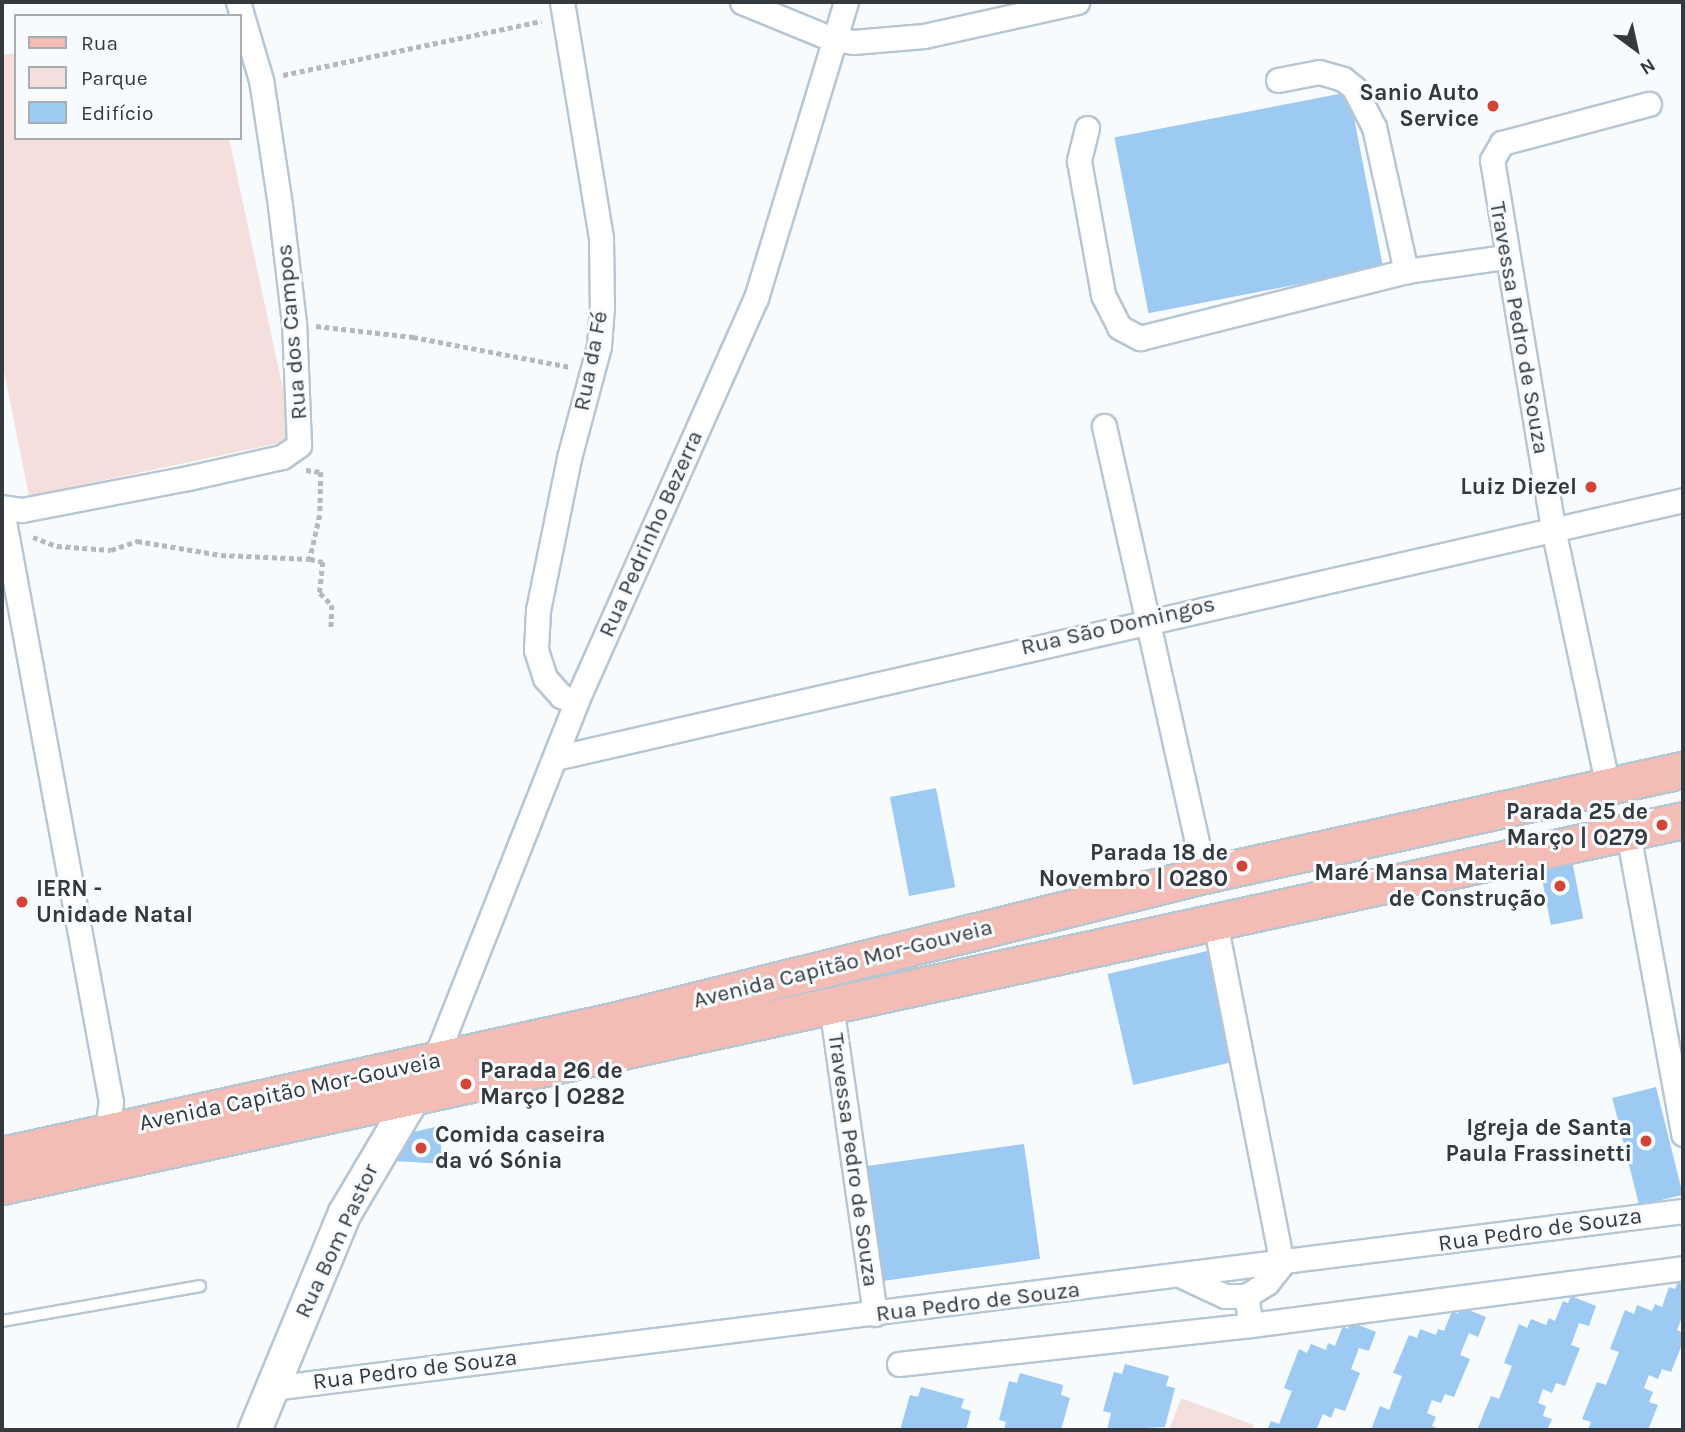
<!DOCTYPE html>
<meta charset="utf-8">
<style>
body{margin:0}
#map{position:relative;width:1685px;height:1432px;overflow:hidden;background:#f8fbfe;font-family:Karla,sans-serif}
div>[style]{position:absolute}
.green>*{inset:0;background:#f5dfdc}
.building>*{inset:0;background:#9dcaf2;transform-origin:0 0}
.path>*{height:4.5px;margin-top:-2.25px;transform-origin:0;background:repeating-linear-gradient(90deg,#b5b9bd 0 5px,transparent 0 8.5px)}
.roads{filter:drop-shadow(2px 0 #b7c6d3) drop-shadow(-2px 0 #b7c6d3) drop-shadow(0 2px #b7c6d3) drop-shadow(0 -2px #b7c6d3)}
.lane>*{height:10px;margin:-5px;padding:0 5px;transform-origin:5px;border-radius:5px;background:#fff}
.street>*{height:23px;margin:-11.5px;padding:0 11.5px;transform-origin:11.5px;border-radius:11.5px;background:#fff}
.secondary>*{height:32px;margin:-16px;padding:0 16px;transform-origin:16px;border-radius:16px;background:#fff}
.primary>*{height:35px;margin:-17.5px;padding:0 17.5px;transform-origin:17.5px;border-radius:17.5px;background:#f3bcb4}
.dots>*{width:19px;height:19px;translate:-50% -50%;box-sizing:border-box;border:4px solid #f8fbfe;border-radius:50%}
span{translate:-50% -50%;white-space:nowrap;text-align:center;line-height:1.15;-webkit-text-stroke:6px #f8fbfe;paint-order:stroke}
.poi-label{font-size:23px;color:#33393e;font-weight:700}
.right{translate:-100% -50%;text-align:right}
.left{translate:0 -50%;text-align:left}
.street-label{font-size:23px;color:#33393e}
.frame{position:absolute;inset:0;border:4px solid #33393e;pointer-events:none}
.legend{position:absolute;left:14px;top:14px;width:228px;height:126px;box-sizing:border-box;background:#f8fbfe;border:2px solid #a9adb1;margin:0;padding:9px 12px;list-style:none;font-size:21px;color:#33393e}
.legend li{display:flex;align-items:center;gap:14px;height:35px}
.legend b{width:35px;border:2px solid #a9adb1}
.north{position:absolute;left:1601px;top:14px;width:70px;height:70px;-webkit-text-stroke:5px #f8fbfe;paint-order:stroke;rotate:147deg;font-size:19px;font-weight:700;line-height:28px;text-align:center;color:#33393e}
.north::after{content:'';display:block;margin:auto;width:24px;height:32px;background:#33393e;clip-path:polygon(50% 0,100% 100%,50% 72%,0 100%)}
</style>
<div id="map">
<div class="green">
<i style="clip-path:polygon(16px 53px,16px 138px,229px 138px,294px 440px,29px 496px,2px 361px,2px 55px)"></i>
<i style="clip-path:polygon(1181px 1398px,1254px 1425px,1252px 1430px,1169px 1430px)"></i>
</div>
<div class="building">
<i style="left:1349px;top:92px;width:179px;height:239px;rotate:79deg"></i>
<i style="left:936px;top:788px;width:101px;height:47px;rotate:79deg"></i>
<i style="left:1569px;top:845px;width:75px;height:33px;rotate:79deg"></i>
<i style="left:1207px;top:951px;width:114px;height:102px;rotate:77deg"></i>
<i style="left:1656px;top:1087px;width:111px;height:45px;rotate:76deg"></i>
<i style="clip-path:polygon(439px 1126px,443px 1164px,395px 1161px,405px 1134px)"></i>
<i style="left:1024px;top:1144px;width:116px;height:162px;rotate:82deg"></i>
<i style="clip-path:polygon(1678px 1282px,1683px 1285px,1683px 1315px,1677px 1330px,1683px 1333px,1683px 1342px,1671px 1372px,1662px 1369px,1658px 1379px,1649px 1375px,1644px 1388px,1653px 1392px,1649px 1402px,1658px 1405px,1648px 1430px,1588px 1430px,1591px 1422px,1582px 1419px,1597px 1382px,1606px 1385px,1619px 1352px,1610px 1349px,1625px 1310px,1634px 1314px,1637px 1305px,1652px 1311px,1655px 1304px,1662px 1307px,1669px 1287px,1675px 1289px)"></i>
<i style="clip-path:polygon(1571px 1296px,1596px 1306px,1589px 1326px,1579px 1323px,1571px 1345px,1580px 1348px,1565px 1386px,1556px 1383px,1552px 1393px,1543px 1389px,1538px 1403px,1546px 1406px,1543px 1416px,1552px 1419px,1547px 1430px,1477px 1430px,1491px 1396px,1499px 1399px,1512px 1366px,1504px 1363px,1519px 1324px,1527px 1328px,1531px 1319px,1546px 1325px,1549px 1318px,1555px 1321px,1563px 1301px,1568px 1303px)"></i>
<i style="clip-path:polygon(1461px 1307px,1486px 1317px,1478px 1337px,1469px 1333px,1460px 1355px,1470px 1359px,1454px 1397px,1445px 1394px,1441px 1403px,1432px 1400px,1427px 1413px,1436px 1417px,1432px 1426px,1441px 1430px,1371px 1430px,1380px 1406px,1389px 1410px,1402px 1376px,1393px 1373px,1409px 1335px,1417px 1338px,1420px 1329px,1436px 1335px,1438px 1329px,1444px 1331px,1452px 1311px,1458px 1314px)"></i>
<i style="clip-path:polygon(1351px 1322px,1376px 1332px,1369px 1351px,1359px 1348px,1351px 1369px,1360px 1373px,1345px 1411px,1335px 1408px,1331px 1418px,1323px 1414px,1317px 1428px,1324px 1430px,1267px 1430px,1271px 1421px,1279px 1424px,1292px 1391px,1284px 1388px,1299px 1349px,1307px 1353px,1311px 1344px,1326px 1350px,1328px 1343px,1335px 1346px,1343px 1326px,1348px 1329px)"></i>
<i style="clip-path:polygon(1125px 1364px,1169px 1376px,1166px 1386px,1175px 1388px,1165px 1427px,1107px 1430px,1111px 1413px,1103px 1411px,1114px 1372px,1122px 1374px)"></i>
<i style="clip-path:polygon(1020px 1373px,1063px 1385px,1061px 1395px,1070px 1398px,1061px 1430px,1004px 1430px,1006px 1422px,999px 1420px,1009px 1381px,1017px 1383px)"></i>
<i style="clip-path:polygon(921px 1387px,964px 1399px,961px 1408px,971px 1411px,966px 1430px,900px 1430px,910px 1395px,918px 1397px)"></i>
</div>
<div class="path">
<i style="left:283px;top:75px;width:264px;rotate:-11.8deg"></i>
<i style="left:316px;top:326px;width:98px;rotate:6.5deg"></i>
<i style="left:413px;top:337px;width:160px;rotate:10.8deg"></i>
<i style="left:306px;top:470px;width:15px;rotate:8deg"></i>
<i style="left:321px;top:472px;width:43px;rotate:91.3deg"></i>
<i style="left:320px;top:515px;width:45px;rotate:102.8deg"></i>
<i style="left:310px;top:559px;width:13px;rotate:13deg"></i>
<i style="left:323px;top:562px;width:31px;rotate:96deg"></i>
<i style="left:320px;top:593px;width:17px;rotate:45deg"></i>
<i style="left:332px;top:605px;width:24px;rotate:92deg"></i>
<i style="left:33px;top:537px;width:26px;rotate:21deg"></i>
<i style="left:57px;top:546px;width:54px;rotate:4.2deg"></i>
<i style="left:111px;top:550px;width:28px;rotate:-19deg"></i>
<i style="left:137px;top:541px;width:85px;rotate:9.5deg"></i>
<i style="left:221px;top:555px;width:89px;rotate:2.6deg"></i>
</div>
<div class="roads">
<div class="lane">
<i style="left:2px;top:1321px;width:201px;rotate:-10deg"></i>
</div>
<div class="street">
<i style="left:562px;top:2px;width:239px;rotate:80.6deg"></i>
<i style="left:601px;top:238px;width:68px;rotate:89.2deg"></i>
<i style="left:602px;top:306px;width:40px;rotate:94.3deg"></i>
<i style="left:599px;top:346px;width:116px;rotate:105deg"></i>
<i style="left:569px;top:458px;width:155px;rotate:101.5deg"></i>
<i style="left:538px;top:610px;width:40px;rotate:92.9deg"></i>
<i style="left:536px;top:650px;width:29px;rotate:72deg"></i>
<i style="left:545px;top:678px;width:24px;rotate:48deg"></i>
<i style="left:561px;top:696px;width:16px;rotate:22deg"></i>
<i style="left:742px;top:2px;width:97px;rotate:22.3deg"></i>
<i style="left:832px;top:39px;width:21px;rotate:8deg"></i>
<i style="left:853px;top:42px;width:71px;rotate:-4.8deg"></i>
<i style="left:924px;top:36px;width:157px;rotate:-12.5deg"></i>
<i style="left:1278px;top:80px;width:42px;rotate:-11deg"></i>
<i style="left:1319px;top:72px;width:25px;rotate:16deg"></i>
<i style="left:1343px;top:79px;width:14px;rotate:39deg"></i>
<i style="left:1354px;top:88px;width:44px;rotate:62.9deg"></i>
<i style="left:1374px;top:127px;width:148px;rotate:77.5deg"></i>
<i style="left:1087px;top:128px;width:34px;rotate:104deg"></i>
<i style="left:1079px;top:161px;width:136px;rotate:79.8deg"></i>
<i style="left:1103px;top:295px;width:36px;rotate:63deg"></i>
<i style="left:1119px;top:327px;width:24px;rotate:28deg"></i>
<i style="left:1140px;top:338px;width:274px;rotate:-14.1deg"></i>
<i style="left:1406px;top:271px;width:101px;rotate:-8deg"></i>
<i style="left:1104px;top:426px;width:460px;rotate:77.4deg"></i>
<i style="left:2px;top:507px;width:20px;rotate:9deg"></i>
<i style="left:22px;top:510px;width:169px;rotate:-10.9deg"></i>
<i style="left:188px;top:478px;width:96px;rotate:-12.6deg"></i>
<i style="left:282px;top:457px;width:21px;rotate:-35deg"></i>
<i style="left:299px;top:445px;width:122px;rotate:-92.3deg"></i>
<i style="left:294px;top:323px;width:119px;rotate:-96.8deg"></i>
<i style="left:280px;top:205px;width:126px;rotate:-98.6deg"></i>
<i style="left:261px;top:80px;width:81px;rotate:-106.4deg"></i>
<i style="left:2px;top:510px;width:602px;rotate:79.57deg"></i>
<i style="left:111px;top:1102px;width:31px;rotate:99deg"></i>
<i style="left:555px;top:758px;width:1157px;rotate:-12.88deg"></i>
<i style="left:1608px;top:787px;width:265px;rotate:-102deg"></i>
<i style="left:1553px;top:528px;width:373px;rotate:-99.4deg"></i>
<i style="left:1492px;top:160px;width:20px;rotate:-60deg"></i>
<i style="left:1502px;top:143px;width:152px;rotate:-14.9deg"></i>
<i style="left:1628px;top:833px;width:306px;rotate:79.6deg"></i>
<i style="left:831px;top:1005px;width:312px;rotate:81.9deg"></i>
<i style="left:435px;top:1059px;width:384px;rotate:-68.4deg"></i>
<i style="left:576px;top:702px;width:442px;rotate:-66deg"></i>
<i style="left:756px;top:298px;width:309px;rotate:-73.1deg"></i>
<i style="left:1184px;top:1277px;width:45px;rotate:24.9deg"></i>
<i style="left:1225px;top:1296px;width:21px"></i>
<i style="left:1246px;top:1296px;width:25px;rotate:-32deg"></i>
<i style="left:1267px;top:1283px;width:24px;rotate:-52deg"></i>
<i style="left:1282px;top:1264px;width:349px;rotate:-101.1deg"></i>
<i style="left:1246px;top:1296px;width:29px;rotate:80deg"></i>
<i style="left:1251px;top:1325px;width:436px;rotate:-7.5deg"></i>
<i style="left:899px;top:1364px;width:354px;rotate:-6.3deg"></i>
<i style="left:272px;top:1388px;width:1422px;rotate:-7.15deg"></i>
</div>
<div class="secondary">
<i style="left:255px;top:1430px;width:235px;rotate:-67.5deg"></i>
<i style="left:345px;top:1213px;width:151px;rotate:-59.4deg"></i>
</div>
<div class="primary">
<i style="left:2px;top:1155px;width:630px;rotate:-12.38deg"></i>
<i style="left:617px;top:1020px;width:605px;rotate:-13.88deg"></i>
<i style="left:1204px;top:875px;width:490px;rotate:-12.4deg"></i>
<i style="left:2px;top:1186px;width:1720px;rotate:-12.28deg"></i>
</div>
</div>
<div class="dots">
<i style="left:1493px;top:106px;background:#d24438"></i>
<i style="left:1591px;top:487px;background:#d24438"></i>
<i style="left:1662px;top:825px;background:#d24438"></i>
<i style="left:1242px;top:866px;background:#d24438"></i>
<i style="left:1560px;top:886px;background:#d24438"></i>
<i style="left:22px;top:902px;background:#d24438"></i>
<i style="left:466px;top:1084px;background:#d24438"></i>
<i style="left:1646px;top:1141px;background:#d24438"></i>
<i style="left:421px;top:1148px;background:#d24438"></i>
</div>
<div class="poi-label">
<span class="right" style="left:1479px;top:106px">Sanio Auto<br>Service</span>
<span class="right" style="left:1577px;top:487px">Luiz Diezel</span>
<span class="right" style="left:1648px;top:825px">Parada 25 de<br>Março | O279</span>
<span class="right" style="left:1228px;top:866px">Parada 18 de<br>Novembro | O280</span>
<span class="right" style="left:1546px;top:886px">Maré Mansa Material<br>de Construção</span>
<span class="left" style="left:36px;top:902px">IERN -<br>Unidade Natal</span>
<span class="left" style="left:480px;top:1084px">Parada 26 de<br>Março | O282</span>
<span class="right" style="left:1632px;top:1141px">Igreja de Santa<br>Paula Frassinetti</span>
<span class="left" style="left:435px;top:1148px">Comida caseira<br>da vó Sónia</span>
</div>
<div class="street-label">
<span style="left:1519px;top:328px;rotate:80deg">Travessa Pedro de Souza</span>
<span style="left:292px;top:332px;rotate:-95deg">Rua dos Campos</span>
<span style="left:591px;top:361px;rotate:-79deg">Rua da Fé</span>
<span style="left:651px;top:534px;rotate:-66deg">Rua Pedrinho Bezerra</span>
<span style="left:1118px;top:626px;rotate:-13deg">Rua São Domingos</span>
<span style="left:843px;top:964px;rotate:-14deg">Avenida Capitão Mor-Gouveia</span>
<span style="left:290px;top:1092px;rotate:-12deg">Avenida Capitão Mor-Gouveia</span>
<span style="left:853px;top:1160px;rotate:82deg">Travessa Pedro de Souza</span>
<span style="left:1540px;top:1230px;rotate:-8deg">Rua Pedro de Souza</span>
<span style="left:337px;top:1241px;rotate:-65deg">Rua Bom Pastor</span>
<span style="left:978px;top:1302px;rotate:-7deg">Rua Pedro de Souza</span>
<span style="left:415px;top:1370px;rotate:-7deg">Rua Pedro de Souza</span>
</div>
<div class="frame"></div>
<ul class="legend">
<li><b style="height:9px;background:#f3bcb4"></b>Rua</li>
<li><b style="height:19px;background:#f5dfdc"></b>Parque</li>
<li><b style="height:19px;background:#9dcaf2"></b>Edifício</li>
</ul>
<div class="north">N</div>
</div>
